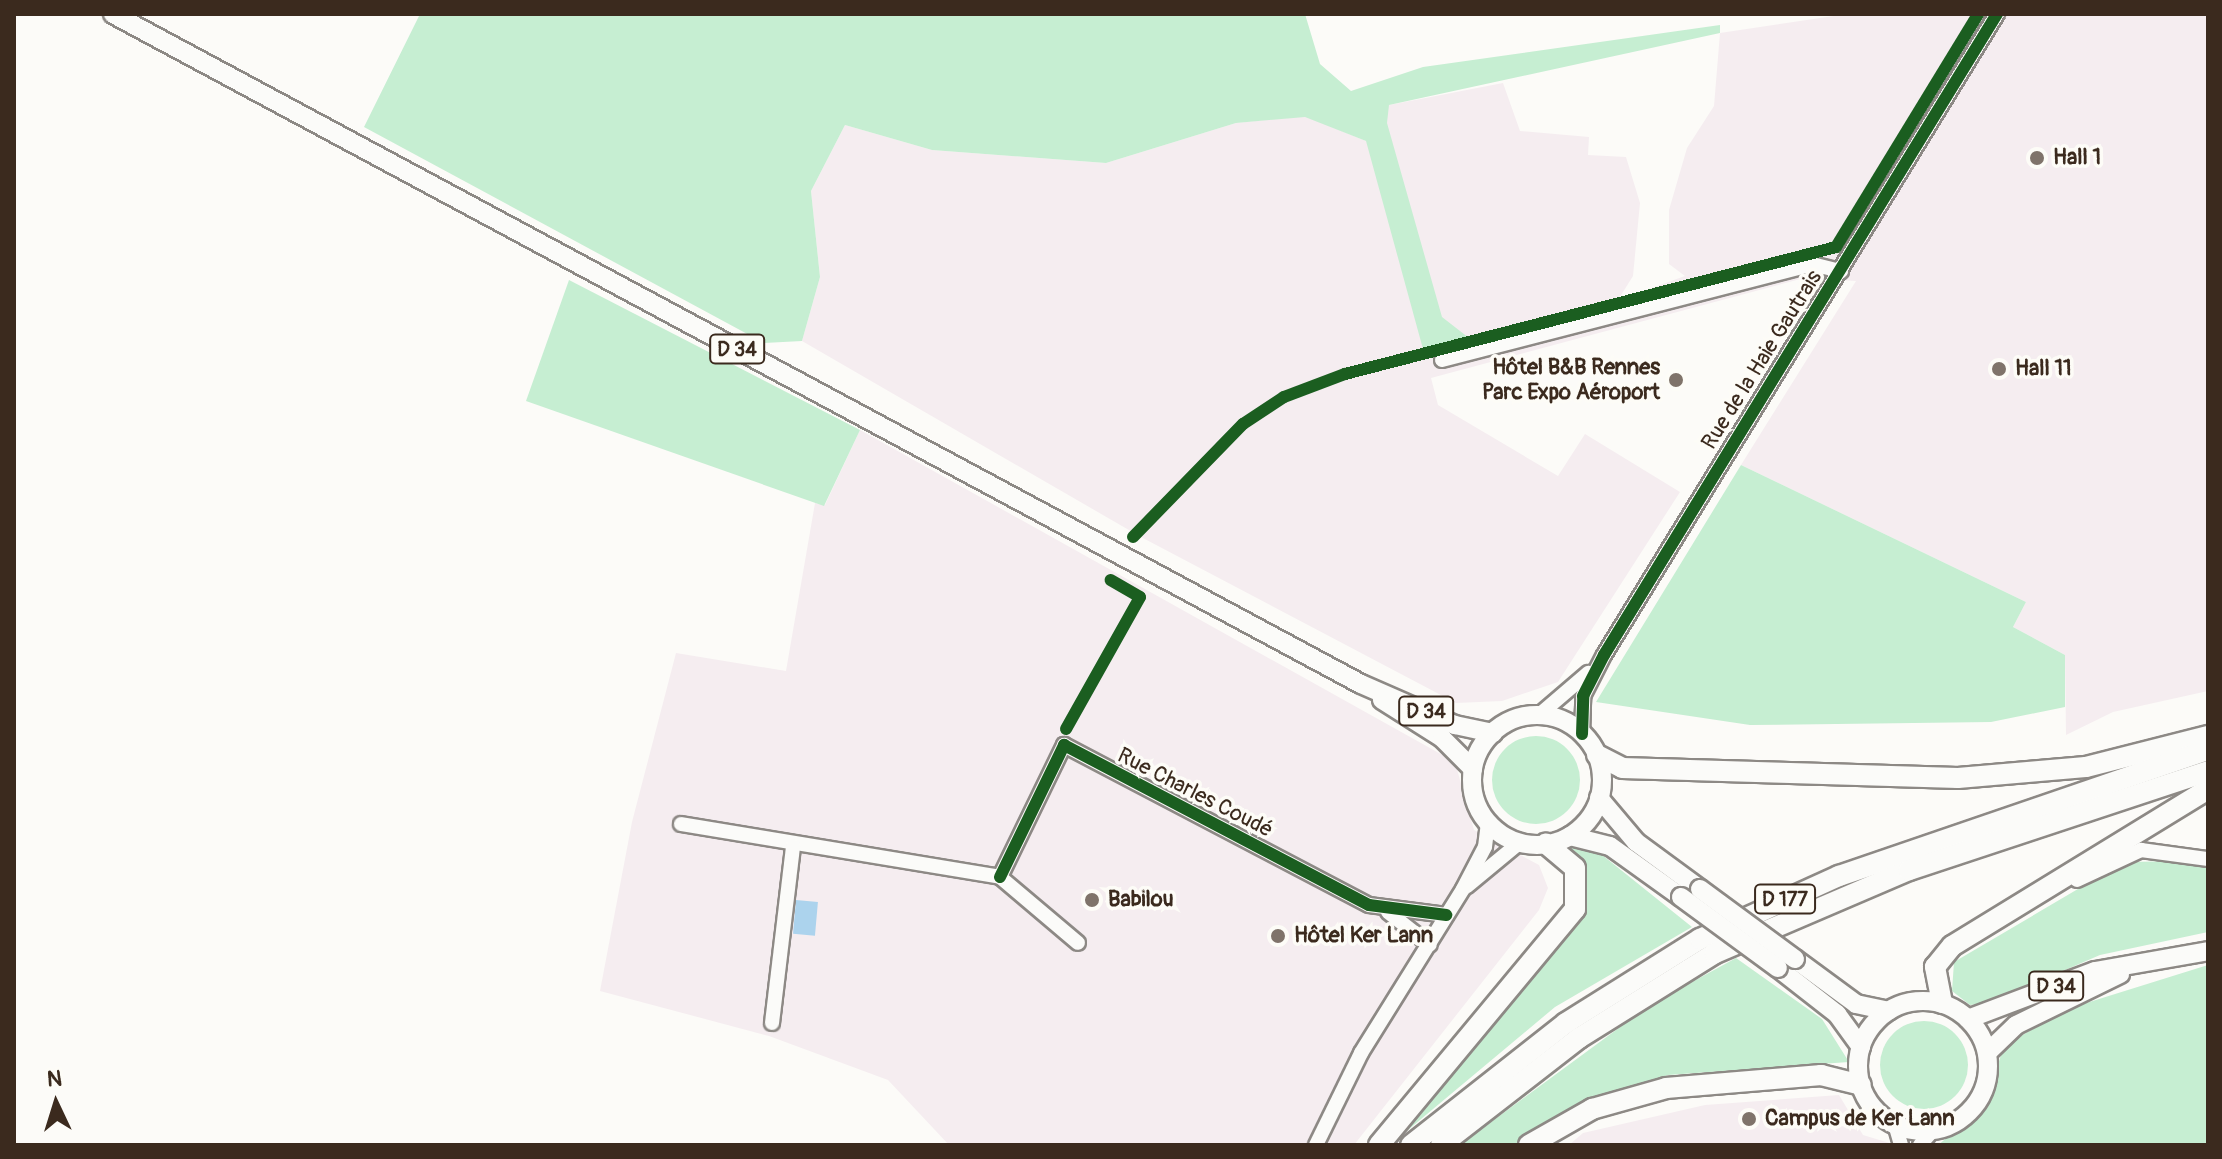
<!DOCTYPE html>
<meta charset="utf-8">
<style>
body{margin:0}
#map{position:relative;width:2222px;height:1159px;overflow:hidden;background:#fcfbf8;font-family:Pangolin,sans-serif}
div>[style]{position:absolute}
.built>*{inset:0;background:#f5edf0}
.green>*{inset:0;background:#c6eed2}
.round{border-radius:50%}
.water>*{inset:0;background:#acd3ed;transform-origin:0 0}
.stream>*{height:4px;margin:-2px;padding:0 2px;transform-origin:2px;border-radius:2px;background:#acd3ed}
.roads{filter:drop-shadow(2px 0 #8d8985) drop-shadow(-2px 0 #8d8985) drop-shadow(0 2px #8d8985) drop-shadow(0 -2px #8d8985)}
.minor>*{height:14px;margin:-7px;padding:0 7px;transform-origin:7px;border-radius:7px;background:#fbfbf9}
.major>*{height:18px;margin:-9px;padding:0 9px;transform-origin:9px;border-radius:9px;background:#fbfbf9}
.major>.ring{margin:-9px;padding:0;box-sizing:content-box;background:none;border:18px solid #fbfbf9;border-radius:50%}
.highway>*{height:20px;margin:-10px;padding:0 10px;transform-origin:10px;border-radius:10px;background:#fbfbf9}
.bridges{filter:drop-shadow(2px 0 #8d8985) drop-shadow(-2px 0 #8d8985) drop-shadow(0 2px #8d8985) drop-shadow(0 -2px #8d8985)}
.major-bridge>*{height:18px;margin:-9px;padding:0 9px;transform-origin:9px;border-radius:9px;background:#fbfbf9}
.cycleway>*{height:12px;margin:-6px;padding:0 6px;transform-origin:6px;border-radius:6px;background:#1b5e20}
.dots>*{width:22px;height:22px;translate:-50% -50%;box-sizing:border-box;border:4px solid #fdfcf7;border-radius:50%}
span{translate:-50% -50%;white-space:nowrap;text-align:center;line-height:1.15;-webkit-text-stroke:7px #fdfcf7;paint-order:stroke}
.shield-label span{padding:2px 6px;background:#fdfcf7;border:2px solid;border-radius:6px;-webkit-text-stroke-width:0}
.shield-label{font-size:20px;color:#3b2a1e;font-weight:700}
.poi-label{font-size:22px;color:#3b2a1e;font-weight:700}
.left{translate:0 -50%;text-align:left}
.right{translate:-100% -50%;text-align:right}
.street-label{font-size:22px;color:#3b2a1e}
.frame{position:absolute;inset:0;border:16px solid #3b2a1e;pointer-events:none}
.north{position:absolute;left:16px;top:1063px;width:80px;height:80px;-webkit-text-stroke:6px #fdfcf7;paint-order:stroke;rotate:356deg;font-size:22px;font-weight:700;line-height:32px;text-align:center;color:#3b2a1e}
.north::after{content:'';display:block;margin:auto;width:28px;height:36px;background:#3b2a1e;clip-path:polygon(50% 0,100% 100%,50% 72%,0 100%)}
</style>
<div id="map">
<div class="built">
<i style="clip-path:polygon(1847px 14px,2208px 14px,2208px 691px,2113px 712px,2066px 735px,2065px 655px,2013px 627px,2026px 602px,1741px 465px,1856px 281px,1804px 278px,1431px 378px,1438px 405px,1558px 476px,1585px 434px,1680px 492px,1558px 682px,1502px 701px,1456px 703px,1141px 537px,802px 341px,820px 277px,811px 191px,845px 125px,932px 150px,1106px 163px,1236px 123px,1305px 116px,1366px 141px,1389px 105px,1503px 83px,1520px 131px,1589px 137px,1588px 155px,1626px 157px,1640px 203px,1633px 276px,1618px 300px,1685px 276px,1669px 264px,1669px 210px,1687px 148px,1714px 106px,1720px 33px)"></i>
<i style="clip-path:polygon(860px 430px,1455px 762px,1474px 830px,1539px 865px,1548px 888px,1539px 910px,1354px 1145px,949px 1145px,888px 1080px,769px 1036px,600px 991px,632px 822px,676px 653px,786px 671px,815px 503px,825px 505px)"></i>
<i style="clip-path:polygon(1839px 1095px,1863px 1135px,1896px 1145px,1569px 1145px,1583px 1133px,1705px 1105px)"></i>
</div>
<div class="green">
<i style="clip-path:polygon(420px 14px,1305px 14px,1320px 64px,1351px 91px,1423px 67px,1720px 25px,1720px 33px,1389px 105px,1387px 123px,1442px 317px,1469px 338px,1423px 349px,1366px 141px,1305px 117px,1236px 123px,1106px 163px,932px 150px,845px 125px,811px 191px,820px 277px,802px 341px,764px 343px,364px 127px)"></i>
<i style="clip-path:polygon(569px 280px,860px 430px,824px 506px,526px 401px)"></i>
<i style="clip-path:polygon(1741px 465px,2026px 602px,2013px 627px,2065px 655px,2065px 707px,1991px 722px,1750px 725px,1596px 702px)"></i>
<i class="round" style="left:1492px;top:736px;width:88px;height:88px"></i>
<i style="clip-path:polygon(1562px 844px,1596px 850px,1692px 927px,1555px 1007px,1390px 1145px,1581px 914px,1585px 877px)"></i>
<i style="clip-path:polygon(2178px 861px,2208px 868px,2208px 932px,2100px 955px,1988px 1003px,1970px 1005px,1952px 991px,1954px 962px,2100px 876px,2130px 862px)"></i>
<i style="clip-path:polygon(1736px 958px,1822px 1019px,1849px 1062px,1668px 1075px,1581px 1103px,1515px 1145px,1460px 1145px,1650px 1005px)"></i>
<i style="clip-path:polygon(2208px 965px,2208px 1145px,1938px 1145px,1986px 1106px,2002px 1051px,2021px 1036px,2067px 1009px)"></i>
<i class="round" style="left:1880px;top:1021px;width:88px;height:88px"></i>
</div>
<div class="water">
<i style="left:796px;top:900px;width:22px;height:34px;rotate:5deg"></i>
</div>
<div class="stream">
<i style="left:989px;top:14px;width:53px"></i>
</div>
<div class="roads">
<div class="minor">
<i style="left:1442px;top:360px;width:382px;rotate:-14.5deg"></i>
<i style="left:1812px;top:264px;width:30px;rotate:14deg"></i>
<i style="left:1539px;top:715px;width:65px;rotate:-40.6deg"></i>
<i style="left:1582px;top:734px;width:38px;rotate:-88deg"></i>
<i style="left:1583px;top:696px;width:46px;rotate:-62.9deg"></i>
<i style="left:1604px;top:655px;width:752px;rotate:-58.49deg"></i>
<i style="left:681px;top:824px;width:323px;rotate:9.4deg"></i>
<i style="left:1000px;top:877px;width:102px;rotate:40.2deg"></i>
<i style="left:1000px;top:877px;width:147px;rotate:-64.1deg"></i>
<i style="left:1064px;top:745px;width:344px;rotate:27.7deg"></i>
<i style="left:1369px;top:905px;width:78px;rotate:7.4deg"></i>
<i style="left:2077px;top:880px;width:71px;rotate:-25.1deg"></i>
<i style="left:2141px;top:850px;width:68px;rotate:7.7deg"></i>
<i style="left:1467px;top:886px;width:67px;rotate:-39.6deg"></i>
<i style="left:1388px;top:912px;width:53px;rotate:38.2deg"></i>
<i style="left:772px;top:1023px;width:178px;rotate:-83.2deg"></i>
<i style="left:1895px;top:1124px;width:22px;rotate:74deg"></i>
<i style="left:1316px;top:1145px;width:102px;rotate:-63.9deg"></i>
<i style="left:1361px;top:1053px;width:193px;rotate:-58.1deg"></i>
<i style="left:1463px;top:889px;width:47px;rotate:-62.4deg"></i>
<i style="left:1485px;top:847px;width:24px;rotate:-83deg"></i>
<i style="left:1920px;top:1145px;width:20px;rotate:-49deg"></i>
</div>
<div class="major">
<i style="left:113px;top:14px;width:1416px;rotate:28.23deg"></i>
<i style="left:1361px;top:684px;width:103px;rotate:23.6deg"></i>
<i style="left:1455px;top:725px;width:39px;rotate:12deg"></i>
<i style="left:1382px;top:700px;width:71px;rotate:32.3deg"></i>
<i style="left:1442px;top:738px;width:44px;rotate:45deg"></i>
<i class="ring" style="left:1472px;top:715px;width:112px;height:112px"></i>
<i style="left:1599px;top:798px;width:57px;rotate:49.9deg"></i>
<i style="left:1636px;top:842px;width:79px;rotate:36.3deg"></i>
<i style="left:1570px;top:836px;width:41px;rotate:14deg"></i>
<i style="left:1610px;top:846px;width:87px;rotate:35.7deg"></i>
<i style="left:1795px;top:959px;width:76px;rotate:36.4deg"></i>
<i style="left:1856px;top:1004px;width:33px;rotate:12deg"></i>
<i style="left:1778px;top:968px;width:75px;rotate:37.9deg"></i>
<i style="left:1837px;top:1014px;width:41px;rotate:54deg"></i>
<i class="ring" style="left:1858px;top:1001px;width:112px;height:112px"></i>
<i style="left:1968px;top:1019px;width:136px;rotate:-20.7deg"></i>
<i style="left:2095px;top:971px;width:115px;rotate:-10deg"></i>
<i style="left:1987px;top:1053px;width:40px;rotate:-44deg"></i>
<i style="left:2016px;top:1025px;width:116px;rotate:-26.1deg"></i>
</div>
<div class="highway">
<i style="left:1597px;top:755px;width:28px;rotate:27deg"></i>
<i style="left:1622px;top:768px;width:336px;rotate:1.7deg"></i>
<i style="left:1958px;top:778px;width:128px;rotate:-4.9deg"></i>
<i style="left:2086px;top:767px;width:126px;rotate:-14.3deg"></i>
<i style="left:1942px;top:1003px;width:37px;rotate:-101deg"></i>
<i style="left:1935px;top:967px;width:27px;rotate:-51deg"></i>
<i style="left:1952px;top:946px;width:300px;rotate:-31.5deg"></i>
<i style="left:1379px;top:1145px;width:307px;rotate:-50.3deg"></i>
<i style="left:1575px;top:909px;width:41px;rotate:-90deg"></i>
<i style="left:1575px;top:868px;width:38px;rotate:-140deg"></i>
<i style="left:1411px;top:1145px;width:197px;rotate:-38.2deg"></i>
<i style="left:1566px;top:1023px;width:158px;rotate:-32.1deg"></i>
<i style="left:1700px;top:939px;width:153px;rotate:-24.4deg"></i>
<i style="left:1839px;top:876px;width:390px;rotate:-18.9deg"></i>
<i style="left:1441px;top:1145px;width:175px;rotate:-37.8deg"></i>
<i style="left:1579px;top:1038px;width:160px;rotate:-32deg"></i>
<i style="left:1715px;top:953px;width:211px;rotate:-23.2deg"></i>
<i style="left:1909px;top:870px;width:315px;rotate:-18.3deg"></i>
<i style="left:1529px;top:1145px;width:73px;rotate:-29.7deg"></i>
<i style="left:1592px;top:1109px;width:77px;rotate:-15.8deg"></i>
<i style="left:1666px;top:1088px;width:156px;rotate:-4.8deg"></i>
<i style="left:1821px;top:1075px;width:41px;rotate:14deg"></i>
</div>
</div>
<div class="bridges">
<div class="major-bridge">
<i style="left:1700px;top:889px;width:118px;rotate:36.4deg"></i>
<i style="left:1681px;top:897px;width:120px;rotate:36.2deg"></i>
</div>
</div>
<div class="cycleway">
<i style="left:1133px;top:537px;width:158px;rotate:-45.8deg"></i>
<i style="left:1243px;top:424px;width:49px;rotate:-33.4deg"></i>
<i style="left:1284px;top:397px;width:65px;rotate:-20.7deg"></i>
<i style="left:1345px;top:374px;width:507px;rotate:-14.5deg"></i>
<i style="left:1836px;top:247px;width:273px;rotate:-58.6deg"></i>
<i style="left:1066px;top:729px;width:151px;rotate:-60.7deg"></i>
<i style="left:1140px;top:597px;width:34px;rotate:-150deg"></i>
<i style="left:1582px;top:734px;width:38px;rotate:-88deg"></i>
<i style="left:1583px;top:696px;width:46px;rotate:-62.9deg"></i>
<i style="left:1604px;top:655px;width:752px;rotate:-58.49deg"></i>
<i style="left:1000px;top:877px;width:147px;rotate:-64.1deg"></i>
<i style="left:1064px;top:745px;width:344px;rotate:27.7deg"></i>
<i style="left:1369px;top:905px;width:78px;rotate:7.4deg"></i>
</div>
<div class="dots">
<i style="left:2037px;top:158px;background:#7f736a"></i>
<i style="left:1999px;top:369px;background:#7f736a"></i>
<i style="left:1676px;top:380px;background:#7f736a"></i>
<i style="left:1092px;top:900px;background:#7f736a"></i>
<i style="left:1278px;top:936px;background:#7f736a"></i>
<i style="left:1749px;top:1119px;background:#7f736a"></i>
</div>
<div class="shield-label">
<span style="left:737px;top:349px">D 34</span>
<span style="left:1426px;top:711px">D 34</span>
<span style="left:1785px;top:899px">D 177</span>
<span style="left:2056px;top:986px">D 34</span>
</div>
<div class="poi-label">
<span class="left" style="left:2053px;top:158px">Hall 1</span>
<span class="right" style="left:1660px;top:380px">Hôtel B&amp;B Rennes<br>Parc Expo Aéroport</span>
<span class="left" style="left:2015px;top:369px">Hall 11</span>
<span class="left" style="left:1108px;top:900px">Babilou</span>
<span class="left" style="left:1294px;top:936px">Hôtel Ker Lann</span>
<span class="left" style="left:1765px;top:1119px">Campus de Ker Lann</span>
</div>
<div class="street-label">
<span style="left:1762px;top:360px;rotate:-58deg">Rue de la Haie Gautrais</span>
<span style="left:1195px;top:793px;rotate:27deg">Rue Charles Coudé</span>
</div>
<div class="frame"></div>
<div class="north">N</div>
</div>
